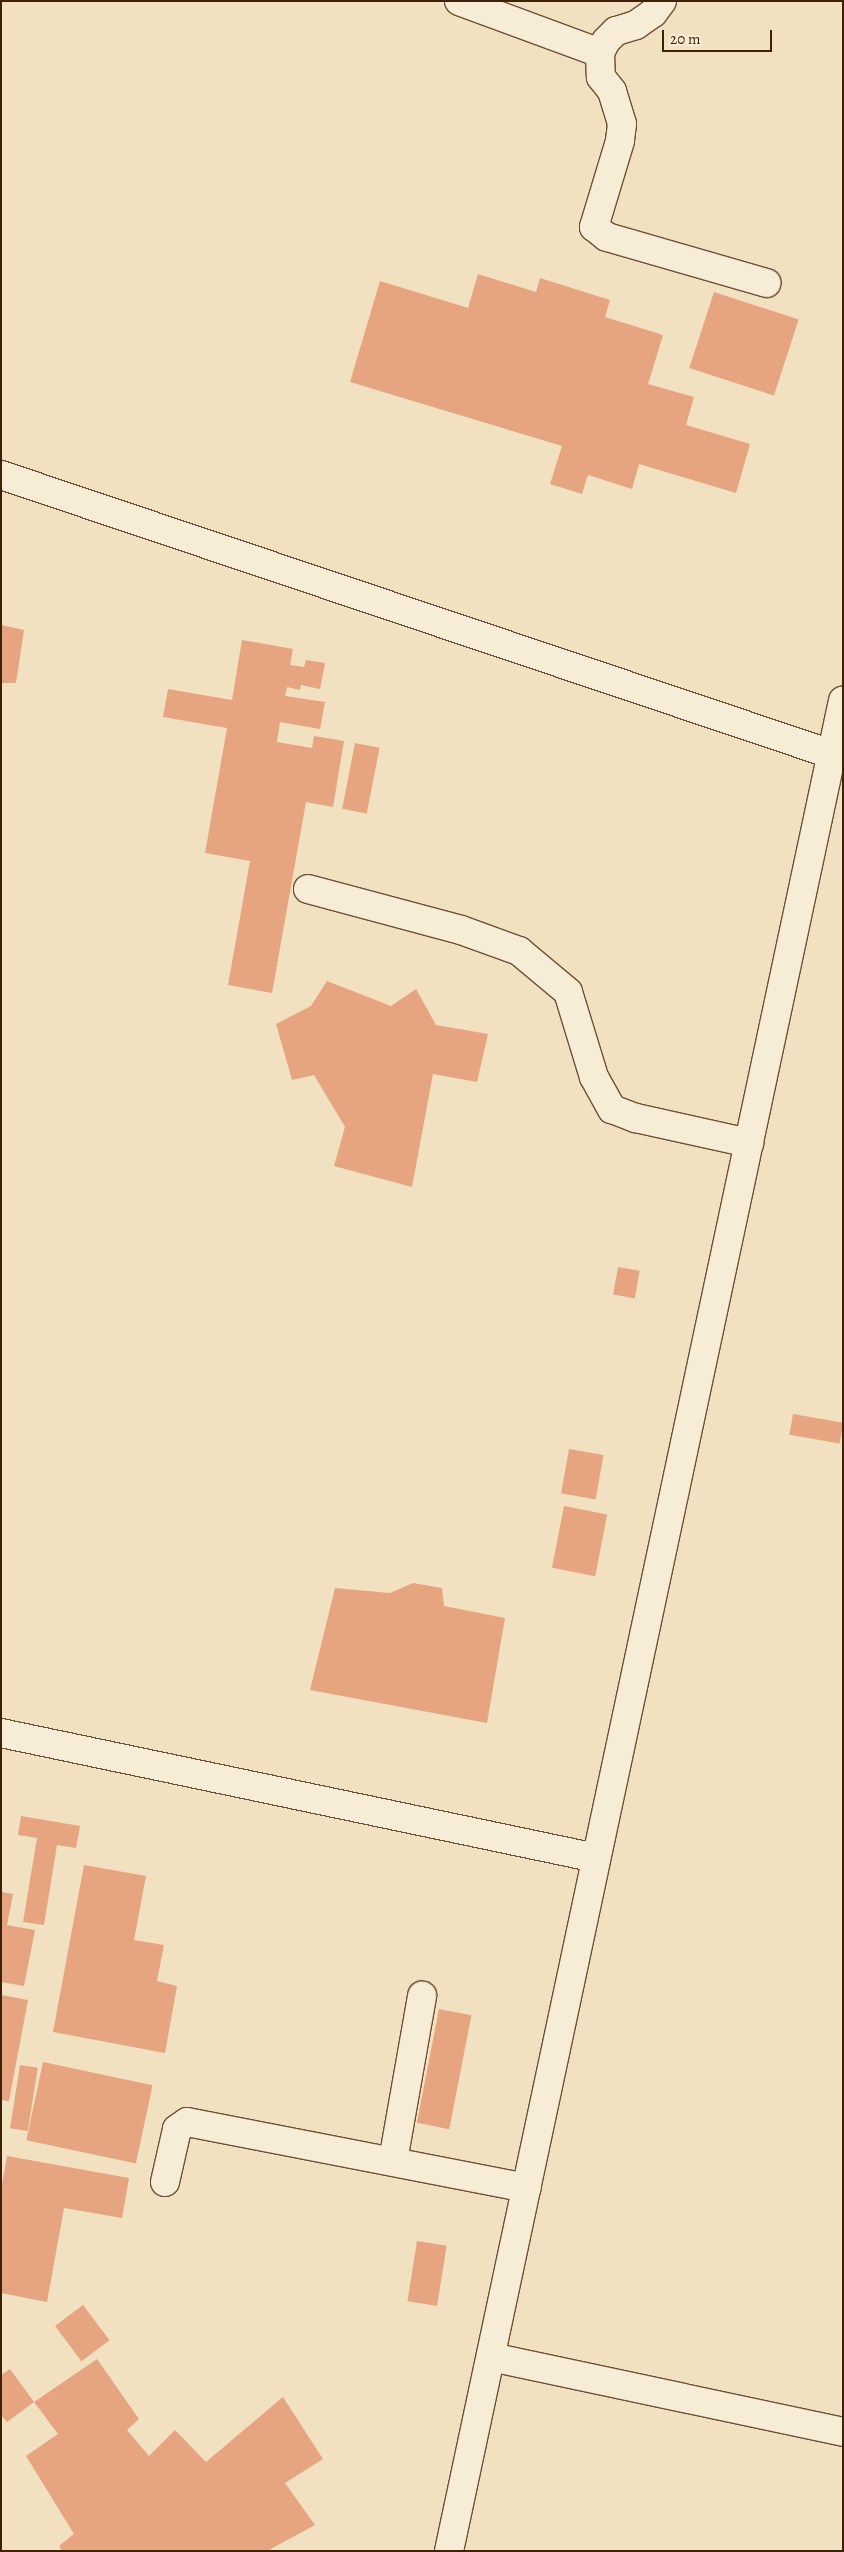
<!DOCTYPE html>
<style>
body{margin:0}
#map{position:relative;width:844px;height:2552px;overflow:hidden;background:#f2e1c0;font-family:Alegreya,serif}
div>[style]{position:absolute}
.building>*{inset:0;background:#e6a580;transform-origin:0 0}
.roads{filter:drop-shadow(1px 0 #6c5136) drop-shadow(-1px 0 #6c5136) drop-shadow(0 1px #6c5136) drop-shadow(0 -1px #6c5136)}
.minor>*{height:28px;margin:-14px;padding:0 14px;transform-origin:14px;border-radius:14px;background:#f7ecd6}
span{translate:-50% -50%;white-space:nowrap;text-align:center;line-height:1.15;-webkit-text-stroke:4.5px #f7ecd6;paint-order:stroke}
.frame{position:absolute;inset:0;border:2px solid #3f2108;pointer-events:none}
.scale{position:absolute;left:662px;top:30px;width:110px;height:22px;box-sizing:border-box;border:2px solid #3f2108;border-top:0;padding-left:6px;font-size:15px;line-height:18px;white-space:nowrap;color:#3f2108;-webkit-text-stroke:4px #f7ecd6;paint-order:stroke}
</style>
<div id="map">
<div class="building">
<i style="clip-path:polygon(478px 274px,536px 292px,540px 278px,610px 300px,605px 317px,663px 335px,648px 384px,694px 397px,686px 425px,750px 444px,736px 493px,639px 464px,632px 489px,588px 475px,582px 494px,550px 484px,562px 446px,350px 382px,380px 281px,468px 308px)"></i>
<i style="left:714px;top:292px;width:89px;height:80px;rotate:18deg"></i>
<i style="clip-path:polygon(1px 625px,24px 630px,16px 683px,1px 683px)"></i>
<i style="clip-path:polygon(242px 640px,293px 649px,290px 665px,304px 667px,306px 660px,325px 663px,320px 689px,301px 685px,300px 690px,287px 687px,285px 696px,325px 702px,320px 729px,280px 722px,277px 742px,312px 748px,314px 736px,344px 741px,333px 807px,306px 802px,272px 993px,228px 985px,250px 861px,205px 853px,227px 728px,163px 717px,168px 689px,232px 700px)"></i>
<i style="left:355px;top:743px;width:25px;height:67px;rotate:11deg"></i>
<i style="clip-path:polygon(327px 981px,391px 1006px,416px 989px,436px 1025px,488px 1034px,477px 1082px,433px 1074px,412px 1187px,334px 1166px,345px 1127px,314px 1075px,292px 1080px,276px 1024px,311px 1006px)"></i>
<i style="left:618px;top:1267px;width:22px;height:28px;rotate:10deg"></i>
<i style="left:793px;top:1414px;width:51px;height:21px;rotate:10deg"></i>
<i style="left:569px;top:1449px;width:35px;height:45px;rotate:10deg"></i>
<i style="left:564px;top:1506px;width:44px;height:63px;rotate:11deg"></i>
<i style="clip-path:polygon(413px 1583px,442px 1588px,444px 1606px,505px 1618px,487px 1723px,310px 1690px,335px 1588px,390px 1593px)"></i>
<i style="clip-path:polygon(21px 1816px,80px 1826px,76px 1848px,57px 1845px,44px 1925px,23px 1922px,37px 1838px,18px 1835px)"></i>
<i style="clip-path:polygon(84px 1865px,146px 1876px,134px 1940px,164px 1945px,157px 1981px,177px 1986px,165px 2053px,53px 2032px)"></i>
<i style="clip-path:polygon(1px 1892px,13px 1894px,7px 1925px,35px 1930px,24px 1986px,1px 1982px)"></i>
<i style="clip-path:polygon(1px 1995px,28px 2000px,9px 2101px,1px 2100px)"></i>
<i style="left:439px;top:2009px;width:33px;height:116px;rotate:11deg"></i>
<i style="left:43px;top:2062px;width:112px;height:80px;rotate:12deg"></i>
<i style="left:20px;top:2065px;width:18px;height:64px;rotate:9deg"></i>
<i style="clip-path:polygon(7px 2156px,129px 2178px,122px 2218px,64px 2208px,47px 2302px,1px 2293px,1px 2190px)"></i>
<i style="left:417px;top:2241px;width:30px;height:61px;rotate:9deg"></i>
<i style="left:83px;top:2305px;width:44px;height:35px;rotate:53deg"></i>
<i style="clip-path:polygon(97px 2359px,139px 2419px,127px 2430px,149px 2456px,175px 2430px,206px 2462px,283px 2397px,323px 2459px,285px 2483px,315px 2525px,267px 2551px,62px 2551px,59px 2546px,74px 2534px,26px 2456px,58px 2434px,34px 2402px)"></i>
<i style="clip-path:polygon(10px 2369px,34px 2402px,7px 2422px,1px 2415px,1px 2375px)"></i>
</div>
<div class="roads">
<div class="minor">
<i style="left:459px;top:1px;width:150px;rotate:20.2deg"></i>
<i style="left:662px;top:1px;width:15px;rotate:127deg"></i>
<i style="left:653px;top:13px;width:21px;rotate:145deg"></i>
<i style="left:636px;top:25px;width:21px;rotate:163deg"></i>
<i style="left:616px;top:31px;width:14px;rotate:135deg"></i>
<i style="left:606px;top:41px;width:13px;rotate:117deg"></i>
<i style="left:600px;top:53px;width:24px;rotate:88deg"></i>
<i style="left:601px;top:77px;width:18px;rotate:52deg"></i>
<i style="left:612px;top:91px;width:34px;rotate:73deg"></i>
<i style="left:622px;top:124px;width:17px;rotate:97deg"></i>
<i style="left:620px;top:141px;width:90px;rotate:106.8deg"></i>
<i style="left:594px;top:227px;width:16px;rotate:38deg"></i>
<i style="left:607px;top:237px;width:166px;rotate:16.1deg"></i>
<i style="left:1px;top:475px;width:876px;rotate:18.58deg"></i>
<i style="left:308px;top:889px;width:158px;rotate:15deg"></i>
<i style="left:461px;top:930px;width:62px;rotate:19.9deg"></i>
<i style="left:519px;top:951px;width:64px;rotate:39.9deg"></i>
<i style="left:568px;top:992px;width:89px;rotate:73deg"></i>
<i style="left:594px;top:1077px;width:37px;rotate:61deg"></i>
<i style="left:612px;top:1109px;width:26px;rotate:21deg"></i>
<i style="left:636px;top:1118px;width:116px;rotate:12.5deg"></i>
<i style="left:1px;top:1733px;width:608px;rotate:11.86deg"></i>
<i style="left:393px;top:2161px;width:168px;rotate:-80deg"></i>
<i style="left:165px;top:2182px;width:54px;rotate:-77.2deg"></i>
<i style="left:177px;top:2129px;width:12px;rotate:-35deg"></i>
<i style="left:187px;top:2122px;width:346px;rotate:11deg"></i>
<i style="left:491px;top:2357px;width:360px;rotate:12deg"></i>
<i style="left:449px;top:2551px;width:1892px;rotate:-77.98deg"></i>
</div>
</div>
<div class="frame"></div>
<div class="scale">20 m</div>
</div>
